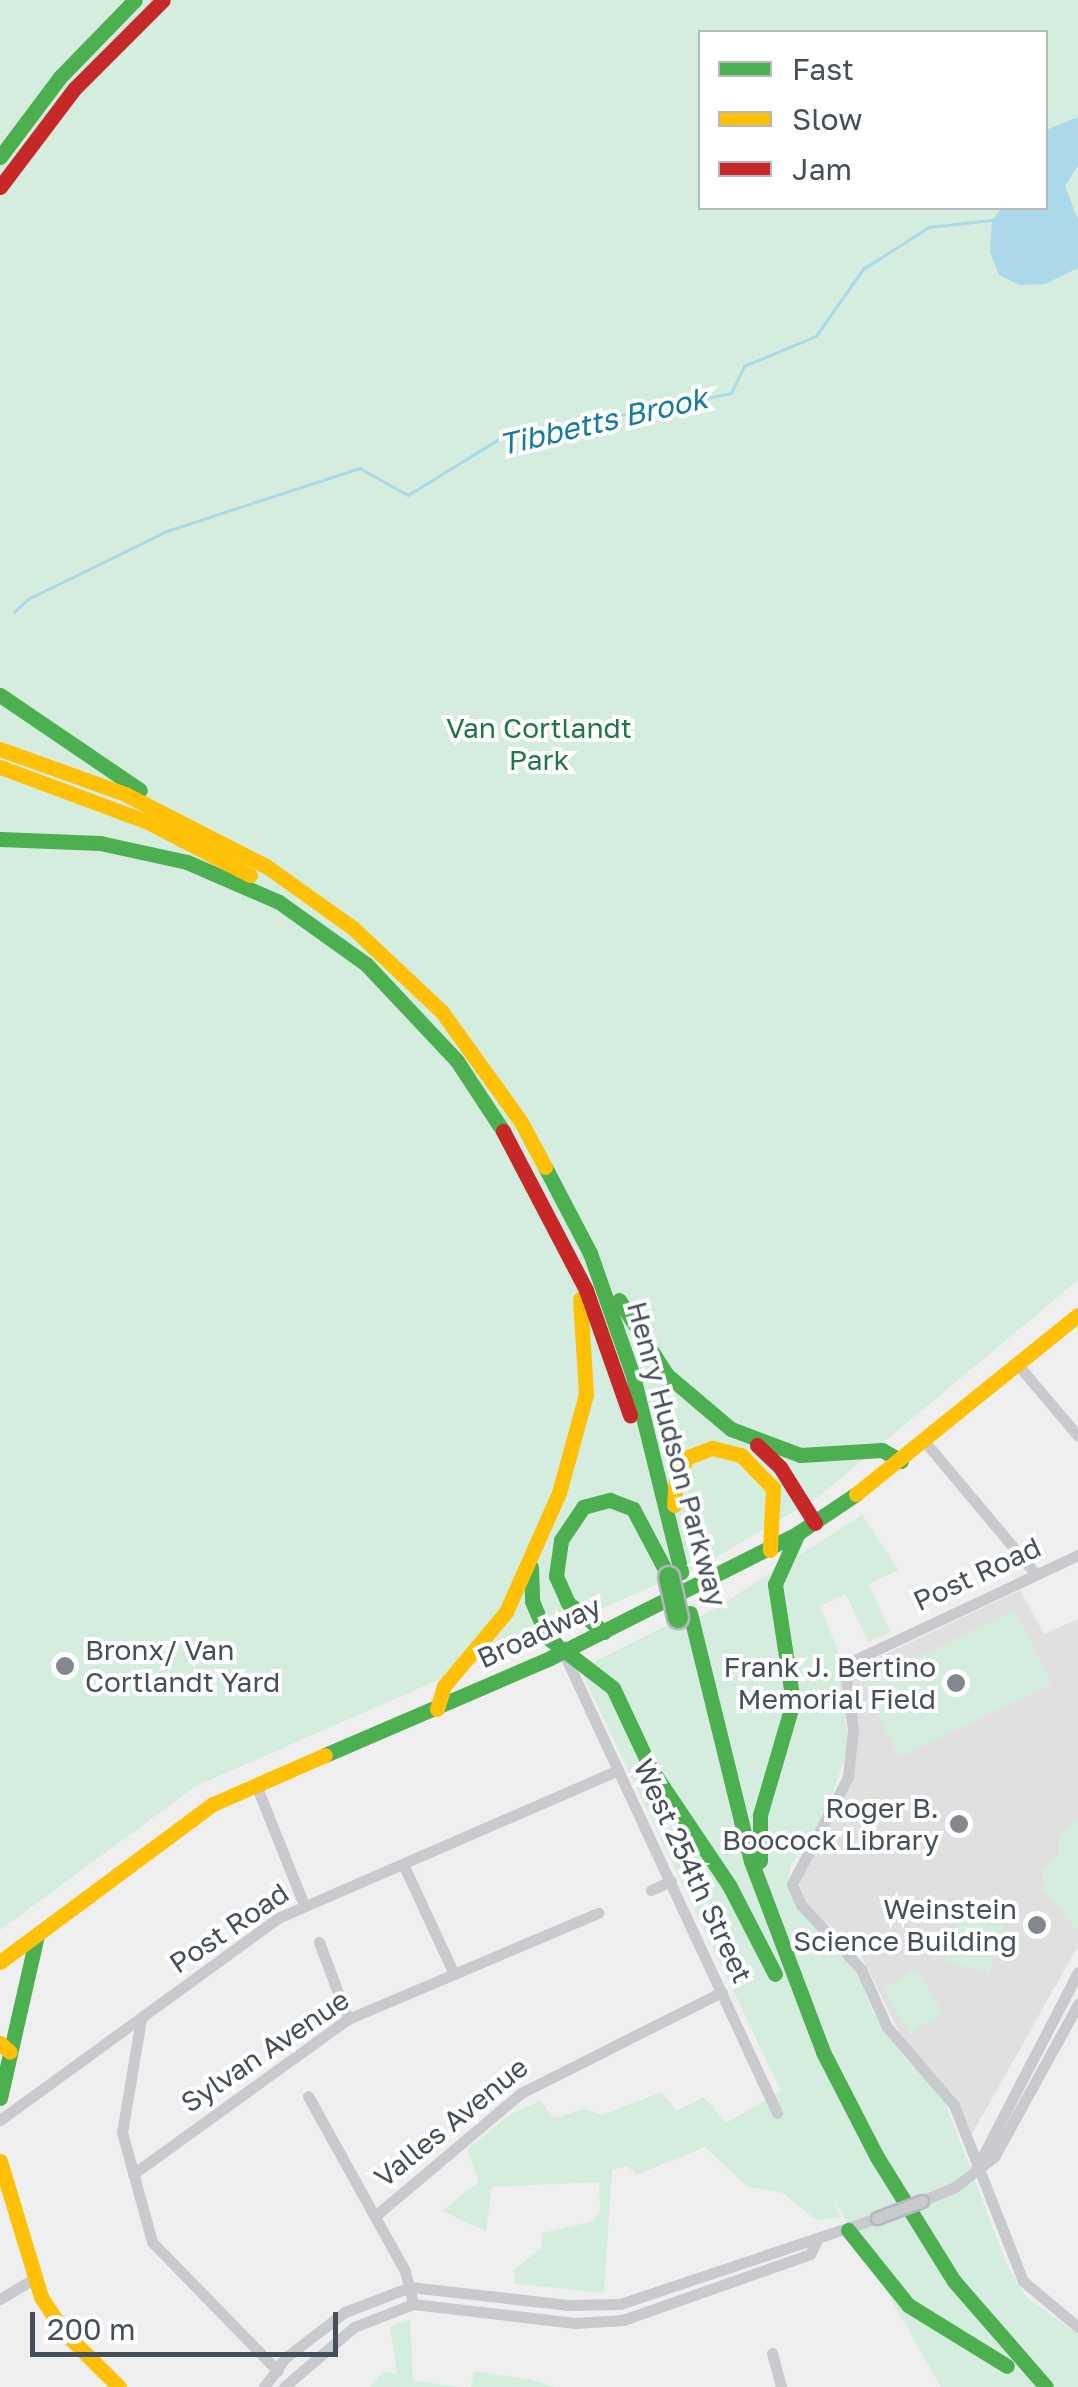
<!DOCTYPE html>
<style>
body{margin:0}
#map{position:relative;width:1078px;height:2387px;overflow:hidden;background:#efefef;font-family:"Golos Text",sans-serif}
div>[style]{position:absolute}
.education>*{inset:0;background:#e1e0e0}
.green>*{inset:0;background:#d4eddf;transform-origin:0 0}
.water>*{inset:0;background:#abd9e9}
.stream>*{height:2.5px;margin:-1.25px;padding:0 1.25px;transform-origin:1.25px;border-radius:1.25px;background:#abd9e9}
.street>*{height:11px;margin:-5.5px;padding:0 5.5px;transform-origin:5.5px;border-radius:5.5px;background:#c9cacd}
.fast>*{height:15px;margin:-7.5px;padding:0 7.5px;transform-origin:7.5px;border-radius:7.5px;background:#4caf50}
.slow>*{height:15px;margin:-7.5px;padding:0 7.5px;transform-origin:7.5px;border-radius:7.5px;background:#ffc107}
.jam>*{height:15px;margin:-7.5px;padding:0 7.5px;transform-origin:7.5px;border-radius:7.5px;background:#c62828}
.bridges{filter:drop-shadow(2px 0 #b4b8be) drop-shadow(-2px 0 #b4b8be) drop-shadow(0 2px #b4b8be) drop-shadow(0 -2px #b4b8be)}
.street-bridge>*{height:11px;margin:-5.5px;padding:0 5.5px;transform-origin:5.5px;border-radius:5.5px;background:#c9cacd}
.fast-bridge>*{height:20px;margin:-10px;padding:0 10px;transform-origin:10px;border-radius:10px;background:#4caf50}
.dots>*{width:28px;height:28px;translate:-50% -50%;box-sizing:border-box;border:5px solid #fff;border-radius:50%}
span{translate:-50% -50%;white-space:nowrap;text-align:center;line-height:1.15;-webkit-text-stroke:8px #fff;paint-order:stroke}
.park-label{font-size:28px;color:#1d764d}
.street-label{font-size:28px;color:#47505a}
.poi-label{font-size:28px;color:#47505a}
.left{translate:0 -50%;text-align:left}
.right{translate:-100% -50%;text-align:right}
.water-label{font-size:30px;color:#157c9f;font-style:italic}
.legend{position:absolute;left:698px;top:30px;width:350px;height:180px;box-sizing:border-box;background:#fff;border:2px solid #b5b9bd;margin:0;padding:12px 18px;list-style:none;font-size:30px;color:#47505a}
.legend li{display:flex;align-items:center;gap:20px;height:50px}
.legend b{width:50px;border:2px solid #b5b9bd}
.scale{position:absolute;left:30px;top:2312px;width:308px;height:45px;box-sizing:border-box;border:5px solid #47505a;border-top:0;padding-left:12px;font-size:30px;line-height:35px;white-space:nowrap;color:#47505a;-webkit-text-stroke:8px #fff;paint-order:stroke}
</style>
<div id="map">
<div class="education">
<i style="clip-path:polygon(1020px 1590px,1044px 1634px,1078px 1619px,1078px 1946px,972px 2134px,954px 2096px,901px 2036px,858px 1949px,807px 1907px,797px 1877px,848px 1782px,848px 1672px)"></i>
</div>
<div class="green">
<i style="clip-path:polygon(evenodd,0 0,1078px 0,1078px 1280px,818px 1497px,710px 1561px,196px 1786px,0 1930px,0 0,700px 32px,1046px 32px,1046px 208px,700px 208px,700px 32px)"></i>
<i style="clip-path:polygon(862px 1515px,899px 1570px,869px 1584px,890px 1632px,868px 1642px,846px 1594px,820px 1606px,840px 1656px,848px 1748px,825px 1816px,790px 1867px,789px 1887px,858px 1972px,871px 2009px,905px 2058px,943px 2097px,1007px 2265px,1026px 2297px,1078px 2334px,1078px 2387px,941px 2387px,835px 2201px,840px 2217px,816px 2220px,783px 2193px,748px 2187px,705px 2147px,636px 2175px,628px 2166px,612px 2170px,604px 2293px,515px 2284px,514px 2270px,541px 2248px,542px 2233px,591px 2222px,600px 2213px,599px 2182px,492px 2187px,486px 2231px,442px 2211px,479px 2182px,467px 2149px,509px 2115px,540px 2101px,554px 2118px,584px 2109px,602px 2115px,662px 2092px,676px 2111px,704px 2097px,726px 2123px,781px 2091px,580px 1669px,664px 1627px,706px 1614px)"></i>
<i style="left:1015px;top:1610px;width:82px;height:169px;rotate:64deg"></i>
<i style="clip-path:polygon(1078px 1819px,1078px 1929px,1076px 1929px,1044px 1890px,1042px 1871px,1059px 1856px,1059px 1835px)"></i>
<i style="left:961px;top:1912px;width:45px;height:51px;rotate:17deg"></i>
<i style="left:916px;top:1969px;width:52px;height:38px;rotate:59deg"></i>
<i style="clip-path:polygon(410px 2319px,413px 2380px,457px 2387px,370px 2387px,383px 2372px,397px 2374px,390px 2327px)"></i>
<i style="clip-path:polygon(474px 2371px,531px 2380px,556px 2387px,471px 2387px)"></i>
</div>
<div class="water">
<i style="clip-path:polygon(1078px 117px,1078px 165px,1065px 186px,1078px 220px,1078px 268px,1045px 284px,1019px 285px,999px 275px,990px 252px,992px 220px,1002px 208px,1046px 208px,1046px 130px)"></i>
</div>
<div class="stream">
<i style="left:14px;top:612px;width:19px;rotate:-43deg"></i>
<i style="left:28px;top:599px;width:155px;rotate:-26.1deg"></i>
<i style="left:167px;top:531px;width:203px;rotate:-18.1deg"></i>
<i style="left:360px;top:468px;width:55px;rotate:29.4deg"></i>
<i style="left:408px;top:495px;width:107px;rotate:-31.6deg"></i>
<i style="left:499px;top:439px;width:237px;rotate:-11.2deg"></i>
<i style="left:731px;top:393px;width:30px;rotate:-64deg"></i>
<i style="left:744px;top:366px;width:78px;rotate:-22.6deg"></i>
<i style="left:816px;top:336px;width:82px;rotate:-55deg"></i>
<i style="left:863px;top:269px;width:78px;rotate:-32.5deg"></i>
<i style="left:929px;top:227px;width:63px;rotate:-6.3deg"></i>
</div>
<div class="street">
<i style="left:1018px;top:1365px;width:93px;rotate:49.8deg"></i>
<i style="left:925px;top:1442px;width:171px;rotate:50deg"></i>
<i style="left:1078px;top:1555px;width:259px;rotate:154.8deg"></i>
<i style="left:844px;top:1665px;width:65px;rotate:82deg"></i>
<i style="left:853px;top:1729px;width:48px;rotate:95.9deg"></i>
<i style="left:848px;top:1777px;width:121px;rotate:117.6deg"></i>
<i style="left:792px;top:1884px;width:23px;rotate:67deg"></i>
<i style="left:801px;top:1905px;width:88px;rotate:46.8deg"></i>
<i style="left:861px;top:1969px;width:64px;rotate:65.9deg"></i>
<i style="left:887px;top:2027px;width:103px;rotate:49.3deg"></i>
<i style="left:954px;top:2105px;width:189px;rotate:68.6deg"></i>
<i style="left:1023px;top:2281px;width:72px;rotate:39.9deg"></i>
<i style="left:565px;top:1656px;width:504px;rotate:65.11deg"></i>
<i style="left:256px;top:1785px;width:129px;rotate:68.2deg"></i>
<i style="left:403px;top:1864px;width:121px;rotate:65.1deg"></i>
<i style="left:651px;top:1890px;width:22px;rotate:-24deg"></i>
<i style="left:319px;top:1942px;width:82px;rotate:69.4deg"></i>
<i style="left:141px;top:2019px;width:115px;rotate:99.5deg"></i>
<i style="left:122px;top:2132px;width:114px;rotate:74.7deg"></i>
<i style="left:152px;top:2242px;width:180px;rotate:45.7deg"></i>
<i style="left:308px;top:2096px;width:200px;rotate:61deg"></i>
<i style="left:405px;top:2271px;width:34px;rotate:76deg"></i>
<i style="left:0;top:2120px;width:344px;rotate:-36deg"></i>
<i style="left:278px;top:1918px;width:371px;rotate:-23.5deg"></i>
<i style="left:976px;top:2169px;width:222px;rotate:-62.6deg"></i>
<i style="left:133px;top:2174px;width:265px;rotate:-35.8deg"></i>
<i style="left:348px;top:2019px;width:272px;rotate:-23deg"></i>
<i style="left:922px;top:2201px;width:36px;rotate:-23deg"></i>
<i style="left:955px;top:2187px;width:49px;rotate:-37.6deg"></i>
<i style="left:994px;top:2157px;width:175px;rotate:-61.2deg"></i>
<i style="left:375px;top:2216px;width:191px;rotate:-40.1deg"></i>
<i style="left:521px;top:2093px;width:225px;rotate:-26.7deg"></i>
<i style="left:0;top:2299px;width:41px;rotate:-31deg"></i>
<i style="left:772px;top:2353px;width:35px;rotate:75deg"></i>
<i style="left:264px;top:2387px;width:36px;rotate:-54deg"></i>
<i style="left:285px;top:2358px;width:76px;rotate:-37.5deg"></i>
<i style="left:345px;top:2312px;width:70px;rotate:-21deg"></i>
<i style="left:410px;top:2287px;width:158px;rotate:6.5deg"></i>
<i style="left:567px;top:2305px;width:53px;rotate:-1.1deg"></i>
<i style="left:620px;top:2304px;width:271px;rotate:-18.5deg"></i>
<i style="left:284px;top:2387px;width:92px;rotate:-40.6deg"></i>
<i style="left:354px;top:2327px;width:63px;rotate:-21.3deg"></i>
<i style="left:413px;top:2304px;width:163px;rotate:6.7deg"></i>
<i style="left:575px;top:2323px;width:48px;rotate:-3.6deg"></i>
<i style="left:623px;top:2320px;width:198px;rotate:-19.4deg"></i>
<i style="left:810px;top:2254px;width:13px;rotate:-63deg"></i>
</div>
<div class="fast">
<i style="left:0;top:157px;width:100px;rotate:-53.1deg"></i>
<i style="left:60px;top:77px;width:107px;rotate:-45.8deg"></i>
<i style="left:0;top:695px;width:169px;rotate:34.2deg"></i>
<i style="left:0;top:839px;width:100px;rotate:2.3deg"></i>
<i style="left:100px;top:843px;width:89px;rotate:12.3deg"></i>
<i style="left:187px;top:862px;width:100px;rotate:23.5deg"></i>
<i style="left:279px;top:902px;width:107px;rotate:35.5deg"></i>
<i style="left:366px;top:964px;width:133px;rotate:46.8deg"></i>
<i style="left:457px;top:1061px;width:84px;rotate:56.7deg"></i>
<i style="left:545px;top:1167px;width:97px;rotate:62.4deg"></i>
<i style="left:590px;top:1253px;width:130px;rotate:70.7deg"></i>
<i style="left:633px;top:1376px;width:202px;rotate:76.2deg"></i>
<i style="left:619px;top:1300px;width:89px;rotate:57.4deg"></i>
<i style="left:667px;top:1375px;width:84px;rotate:40.2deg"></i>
<i style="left:731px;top:1429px;width:74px;rotate:20.6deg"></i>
<i style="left:800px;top:1455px;width:82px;rotate:-3.5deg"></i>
<i style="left:882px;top:1450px;width:22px;rotate:30deg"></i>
<i style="left:531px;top:1567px;width:34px;rotate:88deg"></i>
<i style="left:532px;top:1601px;width:39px;rotate:67deg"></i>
<i style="left:547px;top:1637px;width:83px;rotate:37.7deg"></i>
<i style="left:613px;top:1688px;width:89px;rotate:64.9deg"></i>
<i style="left:651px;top:1769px;width:140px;rotate:56.1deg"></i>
<i style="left:729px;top:1885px;width:100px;rotate:62.7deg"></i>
<i style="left:690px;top:1613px;width:255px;rotate:76.2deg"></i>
<i style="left:751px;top:1861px;width:204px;rotate:69.3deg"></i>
<i style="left:823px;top:2052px;width:118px;rotate:62.8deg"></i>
<i style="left:877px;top:2157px;width:146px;rotate:58.2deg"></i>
<i style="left:954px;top:2281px;width:140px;rotate:49deg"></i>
<i style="left:604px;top:1632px;width:46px;rotate:-141.1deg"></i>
<i style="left:568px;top:1603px;width:30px;rotate:-114deg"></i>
<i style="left:556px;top:1576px;width:36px;rotate:-82deg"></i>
<i style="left:561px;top:1540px;width:40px;rotate:-56deg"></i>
<i style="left:583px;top:1507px;width:28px;rotate:-15deg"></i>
<i style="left:610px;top:1500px;width:25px;rotate:21deg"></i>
<i style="left:633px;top:1509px;width:77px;rotate:62.1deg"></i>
<i style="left:325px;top:1755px;width:245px;rotate:-23.3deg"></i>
<i style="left:550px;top:1658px;width:278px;rotate:-26.7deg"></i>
<i style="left:798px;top:1533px;width:70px;rotate:-33.9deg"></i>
<i style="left:760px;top:1861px;width:46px;rotate:-90deg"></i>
<i style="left:760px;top:1815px;width:118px;rotate:-73.7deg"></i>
<i style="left:793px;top:1702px;width:119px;rotate:-98.7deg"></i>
<i style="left:775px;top:1584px;width:56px;rotate:-65.7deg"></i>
<i style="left:0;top:2098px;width:167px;rotate:-77.2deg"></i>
<i style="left:848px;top:2230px;width:96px;rotate:51.3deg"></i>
<i style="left:908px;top:2305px;width:116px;rotate:31.6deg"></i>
</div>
<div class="slow">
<i style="left:0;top:749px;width:133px;rotate:19.8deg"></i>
<i style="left:125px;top:794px;width:158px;rotate:27.1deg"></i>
<i style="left:266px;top:866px;width:107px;rotate:35.5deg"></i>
<i style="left:353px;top:928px;width:122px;rotate:43.3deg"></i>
<i style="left:442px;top:1012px;width:135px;rotate:54.3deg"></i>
<i style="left:521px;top:1122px;width:51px;rotate:61.9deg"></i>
<i style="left:0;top:767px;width:158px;rotate:20.4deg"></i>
<i style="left:148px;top:822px;width:115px;rotate:27.5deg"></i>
<i style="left:856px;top:1494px;width:285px;rotate:-38.9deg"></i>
<i style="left:674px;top:1505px;width:29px;rotate:-86deg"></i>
<i style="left:676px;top:1476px;width:22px;rotate:-58deg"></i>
<i style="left:688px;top:1457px;width:26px;rotate:-21deg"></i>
<i style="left:712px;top:1448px;width:30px;rotate:14deg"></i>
<i style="left:741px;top:1455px;width:46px;rotate:45.9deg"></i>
<i style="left:773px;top:1488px;width:62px;rotate:92.8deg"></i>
<i style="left:437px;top:1709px;width:24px;rotate:-73deg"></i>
<i style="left:444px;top:1686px;width:97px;rotate:-50deg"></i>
<i style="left:506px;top:1612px;width:130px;rotate:-66deg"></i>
<i style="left:559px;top:1493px;width:103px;rotate:-74.7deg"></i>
<i style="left:586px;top:1394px;width:95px;rotate:-93.6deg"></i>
<i style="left:0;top:1962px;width:265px;rotate:-36.6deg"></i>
<i style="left:213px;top:1804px;width:122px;rotate:-23.6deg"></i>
<i style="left:0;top:2043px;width:13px;rotate:42deg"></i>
<i style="left:0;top:2161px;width:142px;rotate:73.2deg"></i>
<i style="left:41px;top:2297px;width:42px;rotate:56.7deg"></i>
<i style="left:64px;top:2332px;width:78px;rotate:45deg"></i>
</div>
<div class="jam">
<i style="left:0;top:187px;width:124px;rotate:-52.9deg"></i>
<i style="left:75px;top:88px;width:124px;rotate:-45deg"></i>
<i style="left:503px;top:1131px;width:179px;rotate:62.4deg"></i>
<i style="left:586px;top:1290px;width:133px;rotate:70.6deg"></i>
<i style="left:757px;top:1445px;width:32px;rotate:44deg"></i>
<i style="left:780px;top:1467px;width:66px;rotate:58deg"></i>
</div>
<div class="bridges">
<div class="street-bridge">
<i style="left:877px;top:2218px;width:48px;rotate:-20.7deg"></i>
</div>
<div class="fast-bridge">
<i style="left:669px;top:1577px;width:42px;rotate:77.6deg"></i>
</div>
</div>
<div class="dots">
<i style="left:65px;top:1666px;background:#82888e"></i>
<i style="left:956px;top:1683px;background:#82888e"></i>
<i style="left:959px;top:1824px;background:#82888e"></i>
<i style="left:1037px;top:1925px;background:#82888e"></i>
</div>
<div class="park-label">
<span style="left:539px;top:744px">Van Cortlandt<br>Park</span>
</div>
<div class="street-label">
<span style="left:677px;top:1454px;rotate:75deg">Henry Hudson Parkway</span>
<span style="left:977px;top:1574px;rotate:-25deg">Post Road</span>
<span style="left:539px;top:1632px;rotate:-25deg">Broadway</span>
<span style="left:693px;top:1871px;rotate:65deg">West 254th Street</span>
<span style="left:229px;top:1928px;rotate:-34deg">Post Road</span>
<span style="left:265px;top:2051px;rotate:-34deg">Sylvan Avenue</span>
<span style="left:451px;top:2122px;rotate:-39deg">Valles Avenue</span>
</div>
<div class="poi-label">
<span class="left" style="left:85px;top:1666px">Bronx/ Van<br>Cortlandt Yard</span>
<span class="right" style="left:936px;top:1683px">Frank J. Bertino<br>Memorial Field</span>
<span class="right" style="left:939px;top:1824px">Roger B.<br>Boocock Library</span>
<span class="right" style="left:1017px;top:1925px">Weinstein<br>Science Building</span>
</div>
<div class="water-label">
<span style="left:603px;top:421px;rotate:-13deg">Tibbetts Brook</span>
</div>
<ul class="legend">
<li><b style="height:12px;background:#4caf50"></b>Fast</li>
<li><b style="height:12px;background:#ffc107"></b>Slow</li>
<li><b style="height:12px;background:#c62828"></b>Jam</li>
</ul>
<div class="scale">200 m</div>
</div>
